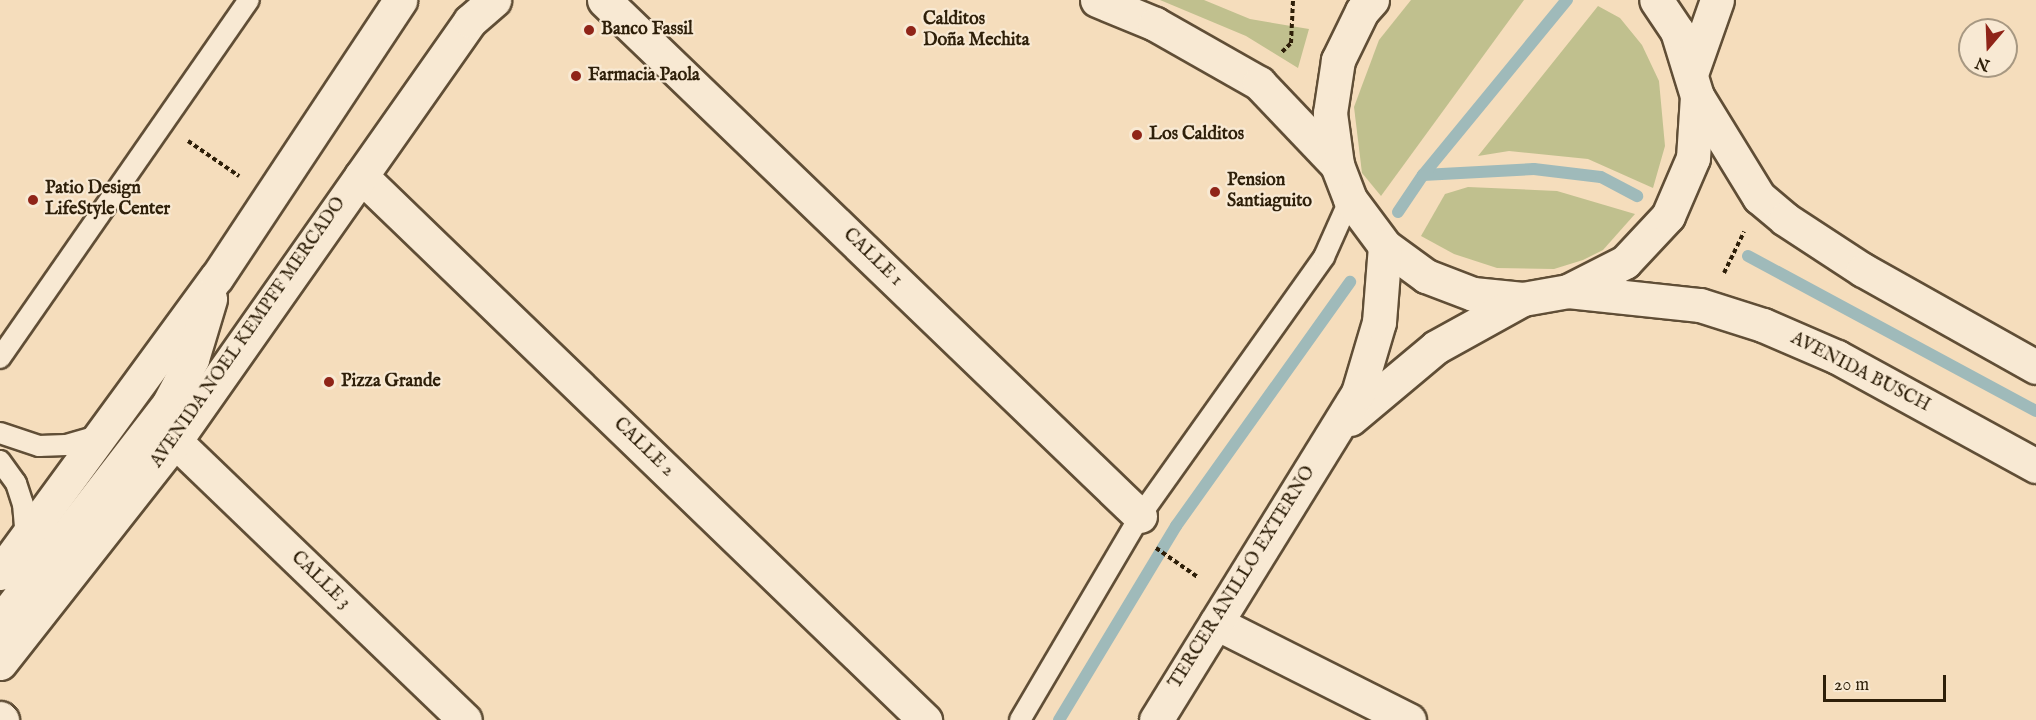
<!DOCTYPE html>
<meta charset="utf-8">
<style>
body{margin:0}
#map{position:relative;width:2036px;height:720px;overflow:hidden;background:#f5ddbc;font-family:"IM FELL English",serif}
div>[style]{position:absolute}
.green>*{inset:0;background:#c0c08e}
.stream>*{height:12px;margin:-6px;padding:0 6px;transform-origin:6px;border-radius:6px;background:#9fbaba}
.path>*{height:4px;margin-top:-2px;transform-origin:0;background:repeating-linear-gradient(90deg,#2e1f09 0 4.5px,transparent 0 7.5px)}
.roads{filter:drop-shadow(2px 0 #604e36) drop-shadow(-2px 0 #604e36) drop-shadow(0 2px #604e36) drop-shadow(0 -2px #604e36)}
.lane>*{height:20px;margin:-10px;padding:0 10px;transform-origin:10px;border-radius:10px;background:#f8e9d3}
.street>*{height:33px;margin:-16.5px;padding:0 16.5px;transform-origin:16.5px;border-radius:16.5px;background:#f8e9d3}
.secondary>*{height:33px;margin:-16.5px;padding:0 16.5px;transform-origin:16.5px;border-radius:16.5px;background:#f8e9d3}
.dots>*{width:16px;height:16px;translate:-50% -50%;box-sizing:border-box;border:3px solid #f8e9d3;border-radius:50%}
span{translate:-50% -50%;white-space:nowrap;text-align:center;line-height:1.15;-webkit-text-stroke:4.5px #f8e9d3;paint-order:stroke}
.poi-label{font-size:18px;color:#2e1f09;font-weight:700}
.left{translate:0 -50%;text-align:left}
.street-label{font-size:18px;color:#2e1f09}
.north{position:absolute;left:1958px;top:18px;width:60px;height:60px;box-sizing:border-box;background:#f8e9d3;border:2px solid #a79882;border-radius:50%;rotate:199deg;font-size:16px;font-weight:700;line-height:24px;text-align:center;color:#2e1f09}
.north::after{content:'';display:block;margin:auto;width:21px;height:27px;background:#8f2418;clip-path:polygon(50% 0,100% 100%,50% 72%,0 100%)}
.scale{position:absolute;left:1823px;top:675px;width:123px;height:27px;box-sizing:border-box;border:3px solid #2e1f09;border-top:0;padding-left:8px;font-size:18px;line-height:21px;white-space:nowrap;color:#2e1f09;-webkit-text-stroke:4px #f8e9d3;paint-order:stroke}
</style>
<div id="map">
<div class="green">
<i style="clip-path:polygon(1160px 0,1204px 0,1250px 19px,1309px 29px,1298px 68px,1246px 36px)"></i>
<i style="clip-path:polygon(1411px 0,1524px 0,1381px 196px,1362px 173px,1354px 107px,1379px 40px)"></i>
<i style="clip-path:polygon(1598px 6px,1620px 18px,1642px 45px,1659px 81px,1665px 146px,1653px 188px,1588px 159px,1509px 151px,1478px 156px)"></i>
<i style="clip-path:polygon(1468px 187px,1557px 191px,1635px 214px,1603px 250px,1583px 260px,1554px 269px,1497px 268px,1454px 254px,1421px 236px,1445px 194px)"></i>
</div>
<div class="stream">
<i style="left:1423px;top:175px;width:111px;rotate:-3.1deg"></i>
<i style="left:1534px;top:169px;width:67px;rotate:6.8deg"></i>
<i style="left:1601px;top:177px;width:41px;rotate:27.8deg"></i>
<i style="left:1398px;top:212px;width:45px;rotate:-56deg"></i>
<i style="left:1423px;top:175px;width:227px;rotate:-50.6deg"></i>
<i style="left:1748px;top:256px;width:327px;rotate:28.3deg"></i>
<i style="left:1059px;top:720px;width:227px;rotate:-58.9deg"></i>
<i style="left:1176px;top:526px;width:300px;rotate:-54.5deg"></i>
</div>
<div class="path">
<i style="left:1282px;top:52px;width:13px;rotate:-45deg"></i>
<i style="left:1291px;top:43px;width:43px;rotate:-87.3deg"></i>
<i style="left:188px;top:141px;width:62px;rotate:34.5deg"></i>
<i style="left:1724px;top:273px;width:46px;rotate:-64deg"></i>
<i style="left:1156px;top:548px;width:52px;rotate:34.9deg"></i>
</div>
<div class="roads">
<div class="lane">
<i style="left:0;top:358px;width:436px;rotate:-55.2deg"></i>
<i style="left:0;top:433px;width:41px;rotate:18.4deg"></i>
<i style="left:39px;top:446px;width:27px;rotate:-2deg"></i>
<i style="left:66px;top:445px;width:36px;rotate:-16deg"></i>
<i style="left:0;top:461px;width:27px;rotate:54deg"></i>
<i style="left:16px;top:483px;width:22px;rotate:72deg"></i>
<i style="left:23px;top:504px;width:35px;rotate:85deg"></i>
<i style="left:1020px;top:720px;width:237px;rotate:-59.5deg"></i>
<i style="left:1140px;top:516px;width:318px;rotate:-54.6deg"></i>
<i style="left:1324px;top:257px;width:64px;rotate:-65.9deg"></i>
</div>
<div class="street">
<i style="left:604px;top:0;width:744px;rotate:43.91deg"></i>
<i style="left:361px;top:176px;width:784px;rotate:43.97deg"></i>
<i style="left:175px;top:441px;width:402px;rotate:43.9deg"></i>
<i style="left:1216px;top:623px;width:216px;rotate:26.7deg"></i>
<i style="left:0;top:718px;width:3px;rotate:45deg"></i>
</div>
<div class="secondary">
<i style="left:1097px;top:0;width:63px;rotate:22.5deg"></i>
<i style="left:1155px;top:24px;width:120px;rotate:29.6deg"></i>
<i style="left:1259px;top:83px;width:113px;rotate:46.4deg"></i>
<i style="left:1372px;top:0;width:15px;rotate:132deg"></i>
<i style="left:1362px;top:11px;width:55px;rotate:116.1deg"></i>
<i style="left:1338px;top:60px;width:54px;rotate:98.6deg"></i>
<i style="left:1330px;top:113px;width:52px;rotate:82.3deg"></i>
<i style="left:1337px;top:165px;width:36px;rotate:69deg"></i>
<i style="left:1350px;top:199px;width:59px;rotate:53.3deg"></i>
<i style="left:1385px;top:246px;width:51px;rotate:36.2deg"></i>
<i style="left:1426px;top:276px;width:50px;rotate:21deg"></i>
<i style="left:1473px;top:294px;width:50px;rotate:5.7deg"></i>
<i style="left:1523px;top:299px;width:46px;rotate:-10.1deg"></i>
<i style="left:1568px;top:291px;width:64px;rotate:-27deg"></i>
<i style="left:1625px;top:262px;width:63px;rotate:-46.9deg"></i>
<i style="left:1668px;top:216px;width:63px;rotate:-66.7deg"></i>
<i style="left:1693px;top:158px;width:62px;rotate:-86.3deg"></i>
<i style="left:1697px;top:96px;width:68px;rotate:-107.1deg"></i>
<i style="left:1677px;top:31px;width:37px;rotate:-124deg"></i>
<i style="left:1692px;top:71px;width:75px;rotate:-70.6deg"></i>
<i style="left:1697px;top:96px;width:119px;rotate:58.5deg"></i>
<i style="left:1759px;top:197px;width:34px;rotate:40deg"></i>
<i style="left:1785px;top:219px;width:93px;rotate:33.2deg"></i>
<i style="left:1863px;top:270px;width:198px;rotate:29.3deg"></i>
<i style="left:1568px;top:291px;width:133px;rotate:6.1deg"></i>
<i style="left:1700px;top:305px;width:66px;rotate:17.6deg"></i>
<i style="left:1763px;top:325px;width:81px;rotate:23.4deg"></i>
<i style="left:1837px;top:357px;width:227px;rotate:28.7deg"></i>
<i style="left:1350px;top:419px;width:112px;rotate:-39.9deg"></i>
<i style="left:1436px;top:347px;width:99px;rotate:-28.9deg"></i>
<i style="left:0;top:573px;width:367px;rotate:-53.8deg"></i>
<i style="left:217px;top:277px;width:332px;rotate:-56.5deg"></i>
<i style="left:0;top:622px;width:277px;rotate:-52.3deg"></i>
<i style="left:169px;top:403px;width:50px;rotate:-62.4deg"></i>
<i style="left:192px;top:359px;width:63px;rotate:-73.3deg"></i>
<i style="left:0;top:663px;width:283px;rotate:-51.8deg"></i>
<i style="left:175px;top:441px;width:513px;rotate:-54.92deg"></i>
<i style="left:470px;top:21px;width:32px;rotate:-41deg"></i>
<i style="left:1156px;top:720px;width:384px;rotate:-58.3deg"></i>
<i style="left:1358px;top:393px;width:74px;rotate:-73.5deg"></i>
<i style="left:1379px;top:322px;width:76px;rotate:-85.5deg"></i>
</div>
</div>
<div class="dots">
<i style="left:589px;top:30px;background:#8f2418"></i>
<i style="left:911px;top:31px;background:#8f2418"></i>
<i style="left:576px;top:76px;background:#8f2418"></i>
<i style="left:1137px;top:135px;background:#8f2418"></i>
<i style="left:1215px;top:192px;background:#8f2418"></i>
<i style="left:33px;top:200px;background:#8f2418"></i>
<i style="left:329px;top:382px;background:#8f2418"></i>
</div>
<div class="poi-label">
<span class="left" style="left:923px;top:31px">Calditos<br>Doña Mechita</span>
<span class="left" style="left:601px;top:30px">Banco Fassil</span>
<span class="left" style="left:588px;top:76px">Farmacia Paola</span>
<span class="left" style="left:1149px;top:135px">Los Calditos</span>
<span class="left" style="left:1227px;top:192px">Pension<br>Santiaguito</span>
<span class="left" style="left:45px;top:200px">Patio Design<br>LifeStyle Center</span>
<span class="left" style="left:341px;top:382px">Pizza Grande</span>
</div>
<div class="street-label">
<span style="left:872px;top:258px;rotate:44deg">CALLE 1</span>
<span style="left:249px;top:333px;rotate:-55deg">AVENIDA NOEL KEMPFF MERCADO</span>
<span style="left:1860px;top:373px;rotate:27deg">AVENIDA BUSCH</span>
<span style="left:643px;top:448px;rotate:44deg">CALLE 2</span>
<span style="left:1243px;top:578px;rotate:-58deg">TERCER ANILLO EXTERNO</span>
<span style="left:320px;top:581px;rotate:44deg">CALLE 3</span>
</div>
<div class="north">N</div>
<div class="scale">20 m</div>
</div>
